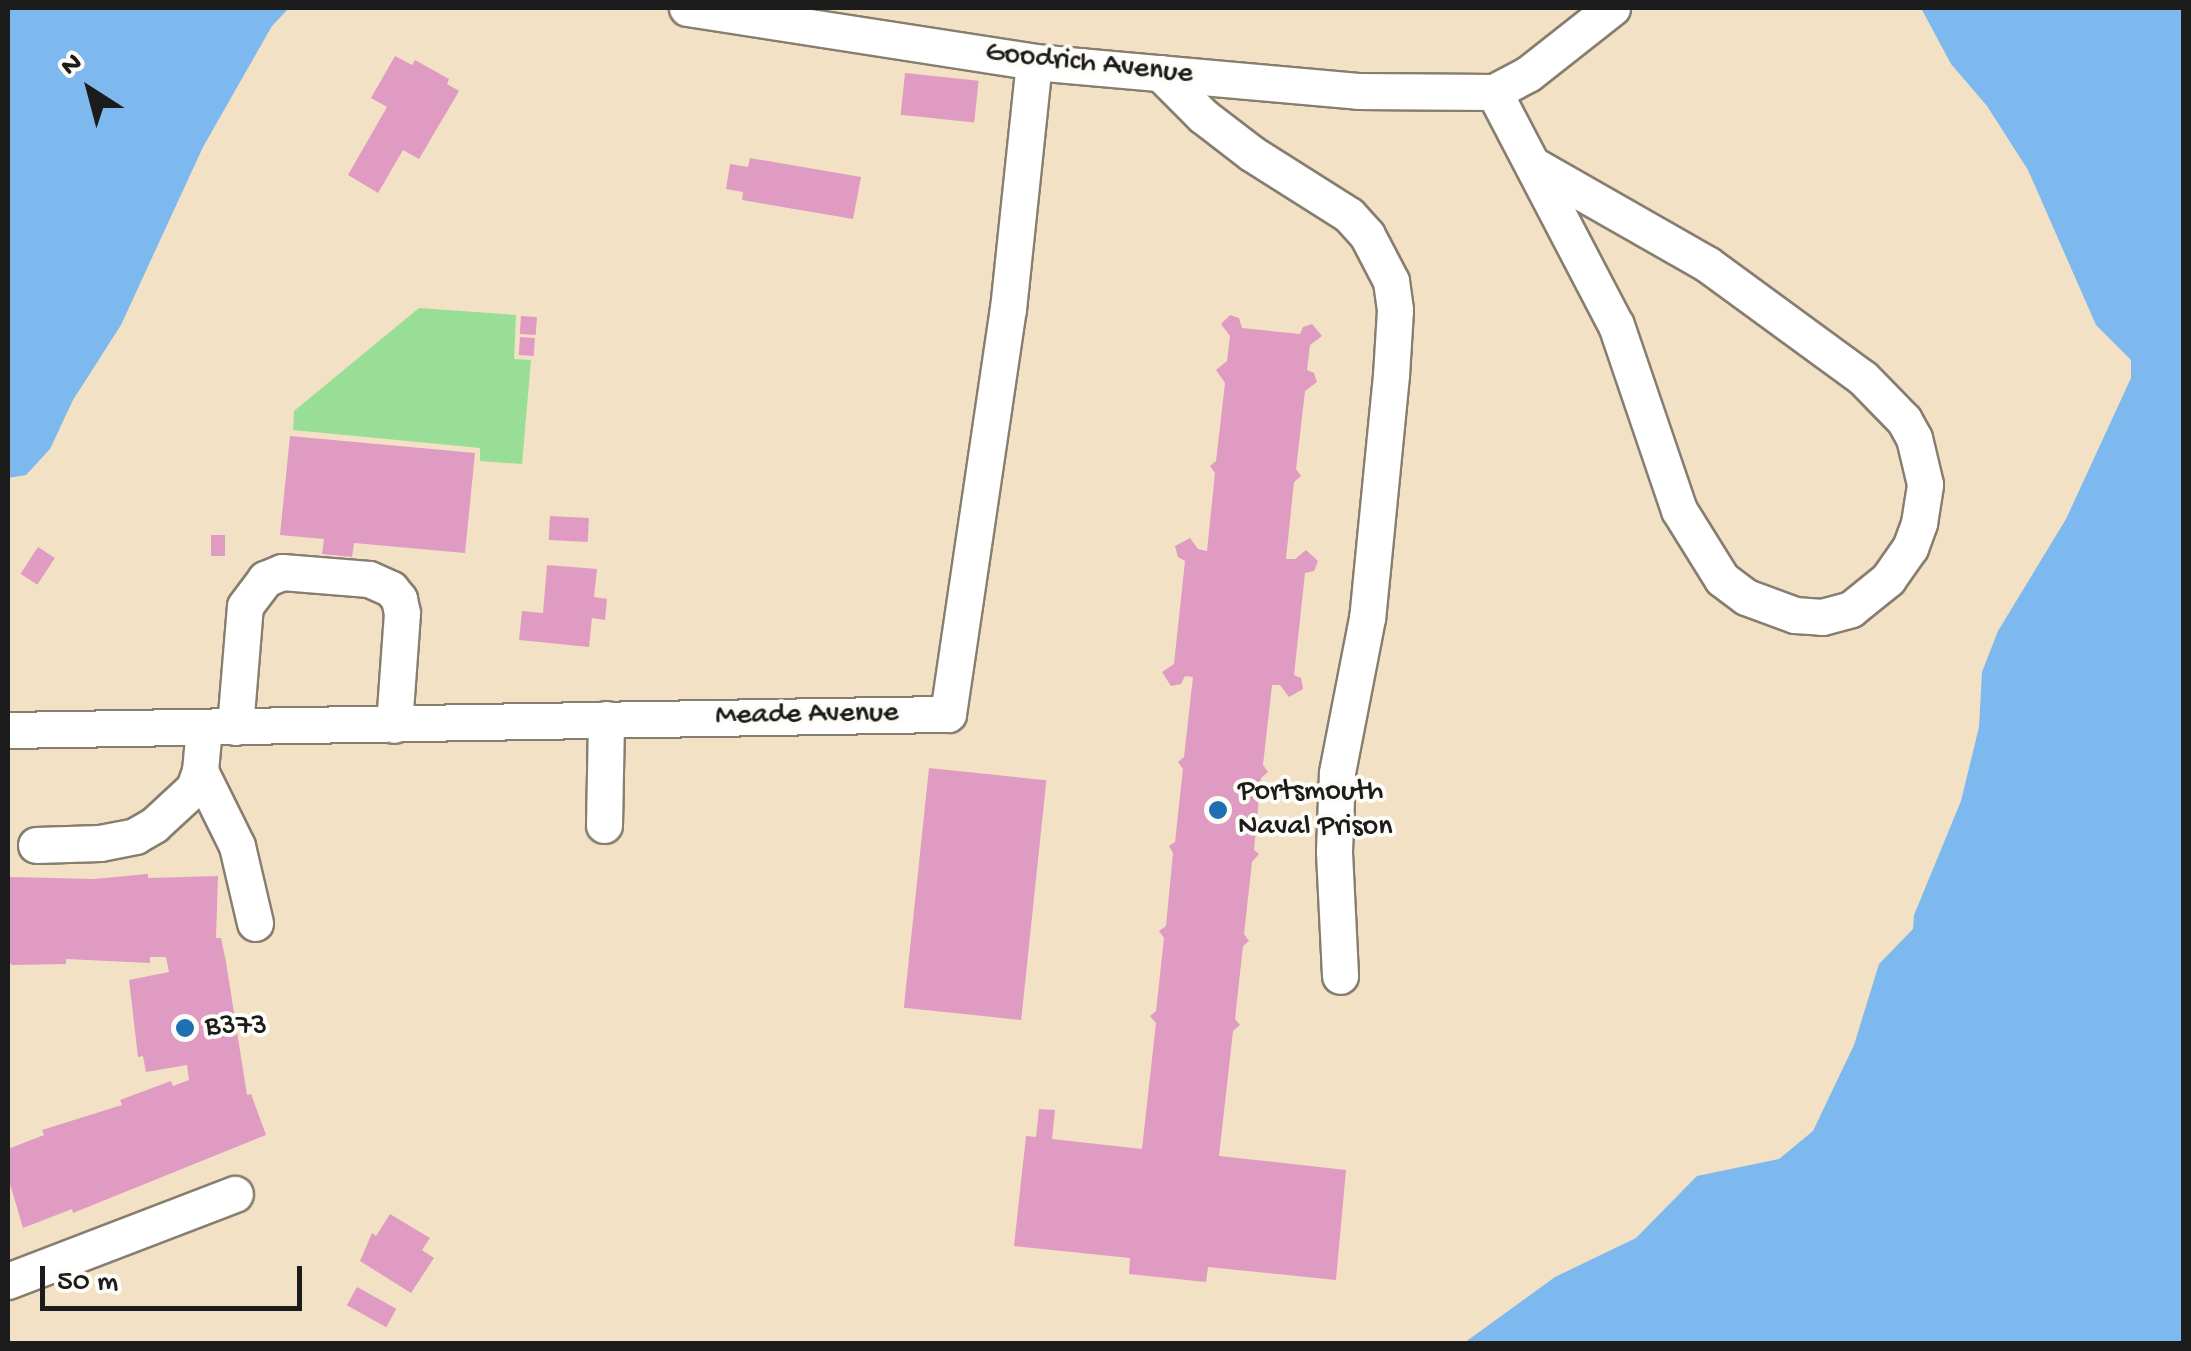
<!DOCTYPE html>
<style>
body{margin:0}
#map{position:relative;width:2191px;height:1351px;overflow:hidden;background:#f2e1c4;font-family:"Gochi Hand",sans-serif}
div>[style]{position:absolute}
.green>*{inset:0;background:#99de97}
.water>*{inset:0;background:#7db9ef}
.building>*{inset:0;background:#e09bc3;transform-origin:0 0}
.roads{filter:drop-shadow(2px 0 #877e70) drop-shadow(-2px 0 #877e70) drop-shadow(0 2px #877e70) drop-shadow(0 -2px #877e70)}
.minor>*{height:35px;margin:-17.5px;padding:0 17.5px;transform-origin:17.5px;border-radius:17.5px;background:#fff}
.dots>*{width:28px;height:28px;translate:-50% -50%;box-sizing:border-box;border:5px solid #fdfcf7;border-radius:50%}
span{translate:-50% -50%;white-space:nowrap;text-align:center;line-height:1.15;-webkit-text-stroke:8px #fdfcf7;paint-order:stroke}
.street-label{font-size:30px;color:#1c1c1c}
.poi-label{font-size:30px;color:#1c1c1c}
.left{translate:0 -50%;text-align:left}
.frame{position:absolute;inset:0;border:10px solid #1c1c1c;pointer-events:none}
.north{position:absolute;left:40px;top:40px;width:100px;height:100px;-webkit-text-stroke:8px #fdfcf7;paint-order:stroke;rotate:324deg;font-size:28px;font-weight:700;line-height:40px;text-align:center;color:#1c1c1c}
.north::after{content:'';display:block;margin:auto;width:35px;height:45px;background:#1c1c1c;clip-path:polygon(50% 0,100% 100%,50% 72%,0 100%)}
.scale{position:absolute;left:40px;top:1266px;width:262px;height:45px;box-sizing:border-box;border:5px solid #1c1c1c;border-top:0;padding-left:12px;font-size:30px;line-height:35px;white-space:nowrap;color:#1c1c1c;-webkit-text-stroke:8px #fdfcf7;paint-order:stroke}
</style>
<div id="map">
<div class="green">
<i style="clip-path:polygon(419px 308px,516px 315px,514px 359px,531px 360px,522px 464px,480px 461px,480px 448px,293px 430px,294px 411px)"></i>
</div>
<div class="water">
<i style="clip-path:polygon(8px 8px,289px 8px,272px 26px,203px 147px,121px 325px,73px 400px,50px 449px,26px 475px,8px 478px)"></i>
<i style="clip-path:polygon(1921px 8px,2183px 8px,2183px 1343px,1464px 1343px,1555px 1277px,1636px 1238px,1697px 1176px,1779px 1159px,1813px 1131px,1854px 1045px,1879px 964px,1913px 929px,1914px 915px,1961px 801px,1979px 727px,1982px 672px,1998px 631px,2066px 519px,2131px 378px,2131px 360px,2096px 325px,2028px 170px,1987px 106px,1951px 64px)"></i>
</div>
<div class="building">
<i style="clip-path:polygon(395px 56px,412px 65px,415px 60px,449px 79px,447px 84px,459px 91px,419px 159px,403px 150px,378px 193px,348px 175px,387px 107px,371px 98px)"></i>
<i style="left:905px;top:73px;width:74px;height:42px;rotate:6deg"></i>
<i style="clip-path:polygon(750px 158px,861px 177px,853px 219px,742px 200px,743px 192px,726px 189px,730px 164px,748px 167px)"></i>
<i style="clip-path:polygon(1230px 315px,1239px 318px,1242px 328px,1300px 334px,1303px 327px,1312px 324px,1322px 336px,1310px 345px,1307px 370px,1314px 373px,1317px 382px,1305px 391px,1296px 469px,1301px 476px,1294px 482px,1286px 559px,1295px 559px,1306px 550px,1318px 561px,1314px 571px,1305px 573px,1294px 675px,1301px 678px,1303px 689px,1289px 697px,1280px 685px,1272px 685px,1263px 765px,1268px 772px,1261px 778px,1254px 850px,1259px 854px,1252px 862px,1244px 934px,1249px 941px,1243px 946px,1235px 1019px,1240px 1025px,1233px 1031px,1219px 1156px,1346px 1170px,1336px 1280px,1208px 1267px,1206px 1282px,1129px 1274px,1130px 1258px,1014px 1246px,1026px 1136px,1036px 1137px,1039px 1109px,1055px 1110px,1052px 1139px,1142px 1149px,1156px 1023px,1150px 1016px,1156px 1011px,1164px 938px,1159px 931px,1166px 926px,1173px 853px,1169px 846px,1175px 842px,1183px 769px,1178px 762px,1184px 757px,1193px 677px,1185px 676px,1181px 684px,1171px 686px,1162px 672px,1174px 664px,1185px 561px,1178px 557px,1175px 546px,1190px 538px,1198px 549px,1207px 551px,1215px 473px,1210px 466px,1216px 461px,1225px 383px,1216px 370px,1227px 361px,1230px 336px,1221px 324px)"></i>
<i style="left:521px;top:316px;width:16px;height:18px;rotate:4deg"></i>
<i style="left:520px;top:337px;width:15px;height:18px;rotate:4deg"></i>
<i style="clip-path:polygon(290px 436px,475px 453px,465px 553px,354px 543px,352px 557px,322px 554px,324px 539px,280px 535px)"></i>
<i style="left:550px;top:516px;width:39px;height:24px;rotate:3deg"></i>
<i style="left:225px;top:535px;width:21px;height:14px;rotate:90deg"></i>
<i style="left:38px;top:547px;width:20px;height:32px;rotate:33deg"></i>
<i style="clip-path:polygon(547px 565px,597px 569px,594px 597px,607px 599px,605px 620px,592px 618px,589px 647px,519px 640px,522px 611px,543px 613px)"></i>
<i style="left:929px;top:768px;width:118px;height:241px;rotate:6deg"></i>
<i style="clip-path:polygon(148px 874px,148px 878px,218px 876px,216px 938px,221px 938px,226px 962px,247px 1095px,251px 1094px,266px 1135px,73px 1213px,72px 1209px,23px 1228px,8px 1177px,8px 1149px,44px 1135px,42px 1130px,122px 1105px,120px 1100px,171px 1081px,173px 1086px,189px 1080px,187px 1065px,146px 1072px,143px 1056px,138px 1057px,129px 980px,169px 972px,166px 957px,150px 957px,150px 963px,66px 959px,66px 964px,12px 965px,8px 961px,8px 881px,10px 877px,94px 879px)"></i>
<i style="clip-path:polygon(390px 1214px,430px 1238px,422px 1250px,434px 1258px,411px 1293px,360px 1261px,372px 1233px,376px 1236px)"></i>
<i style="left:357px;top:1287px;width:45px;height:21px;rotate:29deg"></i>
</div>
<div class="roads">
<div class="minor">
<i style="left:687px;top:8px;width:351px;rotate:8.8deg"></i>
<i style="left:1034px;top:62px;width:325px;rotate:5.1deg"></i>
<i style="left:1358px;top:91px;width:136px;rotate:0.4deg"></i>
<i style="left:1494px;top:92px;width:38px;rotate:-28deg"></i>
<i style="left:1528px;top:74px;width:107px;rotate:-38.2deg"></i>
<i style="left:1160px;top:73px;width:61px;rotate:45deg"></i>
<i style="left:1203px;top:116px;width:61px;rotate:37.6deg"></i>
<i style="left:1251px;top:153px;width:116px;rotate:32.3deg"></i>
<i style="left:1349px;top:215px;width:27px;rotate:48deg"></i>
<i style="left:1367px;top:235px;width:52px;rotate:62.4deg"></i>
<i style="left:1391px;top:281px;width:29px;rotate:82deg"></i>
<i style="left:1395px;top:310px;width:65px;rotate:93.5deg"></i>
<i style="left:1391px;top:375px;width:244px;rotate:95.6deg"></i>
<i style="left:1367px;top:618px;width:158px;rotate:101deg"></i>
<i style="left:1337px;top:773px;width:79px;rotate:92.2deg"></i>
<i style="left:1334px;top:852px;width:124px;rotate:87.2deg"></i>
<i style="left:1494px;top:92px;width:263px;rotate:62.4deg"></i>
<i style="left:1616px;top:325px;width:195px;rotate:71.2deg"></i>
<i style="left:1679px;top:510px;width:81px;rotate:58.1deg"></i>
<i style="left:1722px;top:579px;width:30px;rotate:37deg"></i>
<i style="left:1746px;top:597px;width:52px;rotate:20.2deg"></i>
<i style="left:1795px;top:615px;width:27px;rotate:4deg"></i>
<i style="left:1822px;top:617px;width:30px;rotate:-15deg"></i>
<i style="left:1851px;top:609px;width:48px;rotate:-39deg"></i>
<i style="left:1888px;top:579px;width:38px;rotate:-55deg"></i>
<i style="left:1910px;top:548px;width:27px;rotate:-70deg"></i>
<i style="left:1919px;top:523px;width:39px;rotate:-81deg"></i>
<i style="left:1925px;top:484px;width:47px;rotate:-103.4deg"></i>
<i style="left:1914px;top:438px;width:21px;rotate:-119deg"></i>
<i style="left:1904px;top:420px;width:59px;rotate:-134.3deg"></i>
<i style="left:1863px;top:378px;width:193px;rotate:-143.8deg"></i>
<i style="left:1707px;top:264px;width:198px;rotate:-150.3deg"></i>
<i style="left:235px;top:727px;width:121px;rotate:-85.3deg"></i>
<i style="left:245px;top:606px;width:34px;rotate:-53deg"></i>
<i style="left:265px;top:579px;width:18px;rotate:-22deg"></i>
<i style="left:282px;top:572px;width:87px;rotate:4.6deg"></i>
<i style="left:369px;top:579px;width:24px;rotate:24deg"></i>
<i style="left:391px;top:589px;width:13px;rotate:51deg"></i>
<i style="left:399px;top:599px;width:14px;rotate:78deg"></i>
<i style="left:402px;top:613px;width:112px;rotate:94.1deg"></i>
<i style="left:8px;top:730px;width:940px;rotate:-0.98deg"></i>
<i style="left:948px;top:714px;width:409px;rotate:-81.6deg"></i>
<i style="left:1008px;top:309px;width:248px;rotate:-84deg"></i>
<i style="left:200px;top:771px;width:84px;rotate:63.7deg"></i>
<i style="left:237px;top:846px;width:79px;rotate:76.8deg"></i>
<i style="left:604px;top:825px;width:106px;rotate:-88.9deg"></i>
<i style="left:36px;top:845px;width:64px;rotate:-1.8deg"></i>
<i style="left:100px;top:843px;width:36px;rotate:-11deg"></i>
<i style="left:135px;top:836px;width:22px;rotate:-30deg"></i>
<i style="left:154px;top:825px;width:54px;rotate:-42.8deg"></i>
<i style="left:194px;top:788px;width:18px;rotate:-71deg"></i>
<i style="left:200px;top:771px;width:44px;rotate:-84.8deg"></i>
<i style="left:8px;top:1281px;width:243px;rotate:-21deg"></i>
</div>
</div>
<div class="dots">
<i style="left:1218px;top:810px;background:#1f6fb2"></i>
<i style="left:185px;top:1028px;background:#1f6fb2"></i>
</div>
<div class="street-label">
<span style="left:1089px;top:65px;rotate:6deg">Goodrich Avenue</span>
<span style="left:807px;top:716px;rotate:-1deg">Meade Avenue</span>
</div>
<div class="poi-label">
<span class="left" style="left:1238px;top:810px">Portsmouth<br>Naval Prison</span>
<span class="left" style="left:205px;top:1028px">B373</span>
</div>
<div class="frame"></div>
<div class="north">N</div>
<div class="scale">50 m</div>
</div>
